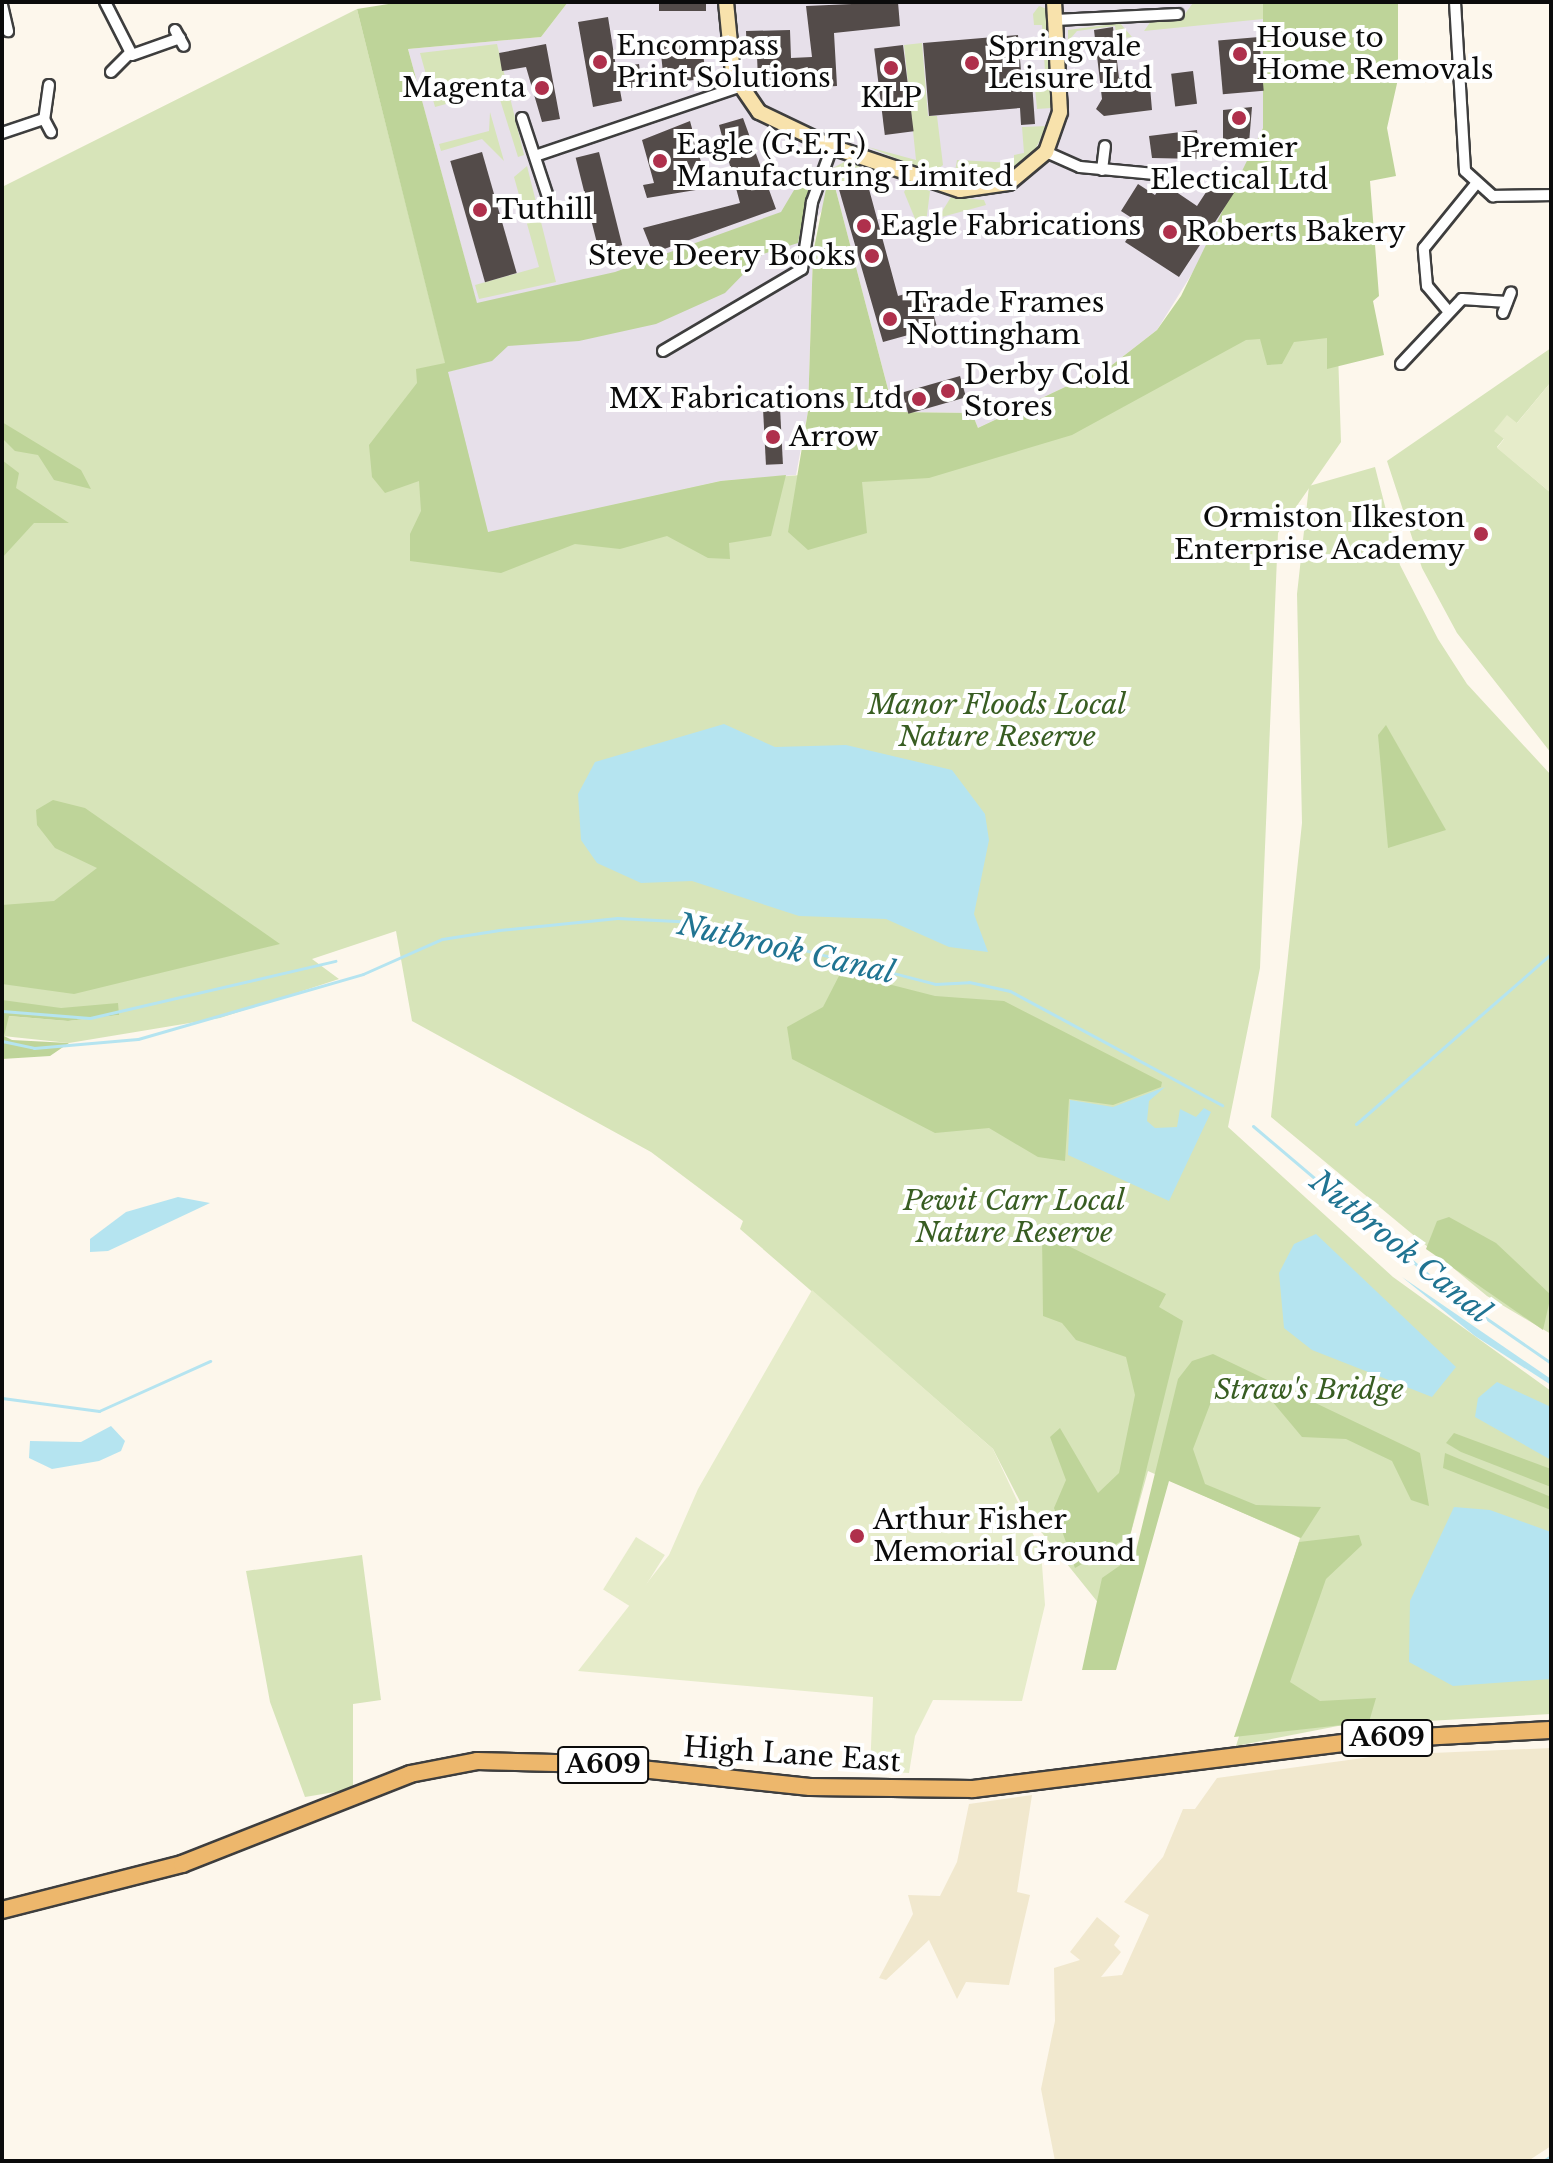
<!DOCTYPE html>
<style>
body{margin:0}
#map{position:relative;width:1553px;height:2163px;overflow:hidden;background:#fdf7ec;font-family:"Libre Baskerville",serif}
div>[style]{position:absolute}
.industrial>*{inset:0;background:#e7e0ea}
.farmland>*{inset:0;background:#f1e8ce}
.green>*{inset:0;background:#d7e4b9}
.forest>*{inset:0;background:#bed499}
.pitch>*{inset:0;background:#e6ecca;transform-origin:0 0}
.water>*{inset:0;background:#b5e4f0}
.stream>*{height:3px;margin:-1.5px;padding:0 1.5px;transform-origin:1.5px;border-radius:1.5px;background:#b5e4f0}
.building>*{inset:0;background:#534b49;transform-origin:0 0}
.roads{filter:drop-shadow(2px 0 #3e3e3e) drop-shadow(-2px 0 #3e3e3e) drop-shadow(0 2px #3e3e3e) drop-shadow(0 -2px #3e3e3e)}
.street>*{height:10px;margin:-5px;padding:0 5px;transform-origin:5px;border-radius:5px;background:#fff}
.secondary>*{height:14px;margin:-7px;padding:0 7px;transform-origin:7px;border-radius:7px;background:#f8e2ac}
.primary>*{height:16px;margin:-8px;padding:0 8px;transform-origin:8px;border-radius:8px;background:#edb76c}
.dots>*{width:22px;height:22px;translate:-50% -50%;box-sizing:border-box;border:4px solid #fff;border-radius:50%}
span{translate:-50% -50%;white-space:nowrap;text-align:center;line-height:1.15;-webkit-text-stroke:8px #fff;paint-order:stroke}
.shield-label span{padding:2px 6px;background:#fff;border:2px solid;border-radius:6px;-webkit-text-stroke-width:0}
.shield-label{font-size:26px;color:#0b0b0b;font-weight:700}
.poi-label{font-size:28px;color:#0b0b0b}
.left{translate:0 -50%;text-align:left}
.right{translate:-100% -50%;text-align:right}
.park-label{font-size:28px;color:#385d22;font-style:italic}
.street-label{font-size:28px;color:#0b0b0b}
.water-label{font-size:30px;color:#207492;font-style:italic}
.frame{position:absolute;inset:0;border:4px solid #0b0b0b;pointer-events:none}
</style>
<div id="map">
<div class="industrial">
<i style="clip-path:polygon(568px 2px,1263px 2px,1263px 128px,1206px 251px,1157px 330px,1112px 365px,978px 428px,972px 413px,894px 412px,835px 187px,818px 217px,813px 253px,808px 411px,796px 475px,721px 481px,488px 533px,447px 372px,492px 360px,408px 49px,541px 37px)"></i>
</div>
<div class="farmland">
<i style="clip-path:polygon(1551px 1748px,1551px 2146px,1528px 2161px,1055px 2161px,1041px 2089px,1055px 2021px,1054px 1968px,1080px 1960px,1070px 1952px,1097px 1917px,1120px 1936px,1114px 1945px,1121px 1952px,1101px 1977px,1122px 1975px,1149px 1915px,1124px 1902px,1163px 1857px,1183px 1809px,1195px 1809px,1217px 1778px,1385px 1755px)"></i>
<i style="clip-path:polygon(1032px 1795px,1017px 1892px,1030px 1895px,1009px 1985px,966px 1982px,957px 1999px,929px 1940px,886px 1980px,879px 1978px,913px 1914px,908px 1895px,940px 1896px,957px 1862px,969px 1804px)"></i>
</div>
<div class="green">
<i style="clip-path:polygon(1263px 2px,1263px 19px,1144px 31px,1151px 21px,1184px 15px,1193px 3px)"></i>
<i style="clip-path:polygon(1039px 6px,1047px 9px,1051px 108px,1037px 109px,1035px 88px,1046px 87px,1042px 25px,1034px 25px,1033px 14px)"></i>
<i style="clip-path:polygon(357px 9px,488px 533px,721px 481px,893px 468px,1112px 365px,1337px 322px,1341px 442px,1278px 533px,1260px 968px,1228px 1127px,1393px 1277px,1551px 1391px,1551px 1714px,1338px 1726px,1236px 1746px,1300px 1538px,1148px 1471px,1108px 1615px,1026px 1513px,993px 1449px,740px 1229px,743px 1221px,651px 1152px,412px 1021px,396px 931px,312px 959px,339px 979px,220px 1018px,69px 1043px,3px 1036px,8px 1016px,68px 1021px,119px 1015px,2px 1007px,2px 187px)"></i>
<i style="clip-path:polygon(1120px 23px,1132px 37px,1117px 39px,1115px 26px,1077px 31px,1070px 39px,1072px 62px,1079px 63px,1068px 63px,1068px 30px)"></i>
<i style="clip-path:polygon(922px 43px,928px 116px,937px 116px,943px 165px,933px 173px,868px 147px,916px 160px,904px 45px)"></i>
<i style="clip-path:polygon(497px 44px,524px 155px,518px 157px,497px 90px,435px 107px,420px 53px)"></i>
<i style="clip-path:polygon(490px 112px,504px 161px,482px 139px,441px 151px,439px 144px,489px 131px)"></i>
<i style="clip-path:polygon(1047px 126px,1034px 152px,1008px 173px,954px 177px,957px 160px,1014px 163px,1014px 155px,1024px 153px,1022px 127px)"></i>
<i style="clip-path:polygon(846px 161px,885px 175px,886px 182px,868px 187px,865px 178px,826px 189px,833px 168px)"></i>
<i style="clip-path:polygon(527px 166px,556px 282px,479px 299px,475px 285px,539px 267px,514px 177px)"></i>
<i style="clip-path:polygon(909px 184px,930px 191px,926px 223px,918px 226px,904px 192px)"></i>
<i style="clip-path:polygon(951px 197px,984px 200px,986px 205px,938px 218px)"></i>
<i style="clip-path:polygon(1551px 348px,1551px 382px,1497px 447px,1551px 493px,1551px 753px,1457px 633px,1422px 568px,1387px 461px)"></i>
<i style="clip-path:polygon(1375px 467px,1400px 565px,1438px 639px,1467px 684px,1551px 775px,1551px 1334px,1487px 1296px,1271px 1117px,1302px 823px,1297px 594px,1309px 486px)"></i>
<i style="clip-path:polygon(362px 1555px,381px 1700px,353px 1704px,353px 1789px,305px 1797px,270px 1702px,246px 1571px)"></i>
</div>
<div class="forest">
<i style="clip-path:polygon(401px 2px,568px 2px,541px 37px,408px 49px,477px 303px,615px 272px,781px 212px,797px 185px,809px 188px,798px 243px,763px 254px,725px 293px,656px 324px,579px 341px,508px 346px,492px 361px,448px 372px,488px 532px,721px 481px,786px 475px,771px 536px,729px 543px,730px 559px,708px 558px,667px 536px,620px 549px,575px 544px,501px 573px,410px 561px,410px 534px,421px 511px,419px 481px,385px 493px,372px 477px,369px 445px,417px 383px,416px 369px,445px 363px,357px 9px)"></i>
<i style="clip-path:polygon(1263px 2px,1398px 2px,1398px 79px,1387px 128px,1396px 176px,1370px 181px,1379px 296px,1373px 301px,1384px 355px,1327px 369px,1327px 338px,1294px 342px,1282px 364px,1267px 365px,1260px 339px,1246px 340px,1072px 435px,929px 478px,862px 482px,867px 533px,808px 550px,788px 532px,808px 411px,813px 253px,826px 189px,835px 187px,894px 412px,972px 413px,978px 428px,1112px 365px,1157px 330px,1181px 296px,1263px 128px)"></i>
<i style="clip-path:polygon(2px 422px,81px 470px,91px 489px,54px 480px,38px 455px,15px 451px,2px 438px)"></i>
<i style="clip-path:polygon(2px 460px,19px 473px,16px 488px,69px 523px,34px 523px,2px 558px)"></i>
<i style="clip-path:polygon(1386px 725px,1446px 830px,1388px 848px,1378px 735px)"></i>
<i style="clip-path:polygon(53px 800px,85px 808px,280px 944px,74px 994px,2px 984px,2px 905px,54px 901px,97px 868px,55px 848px,37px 825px,36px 810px)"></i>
<i style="clip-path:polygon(841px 972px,935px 996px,1004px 1001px,1162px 1082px,1161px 1087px,1113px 1105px,1069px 1099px,1065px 1161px,1038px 1157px,989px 1128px,935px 1133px,792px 1059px,787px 1027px,823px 1007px)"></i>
<i style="clip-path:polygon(2px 1000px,61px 1008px,118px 1003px,119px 1015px,68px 1021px,9px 1016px,4px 1036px,12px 1040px,69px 1043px,50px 1056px,2px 1059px)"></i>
<i style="clip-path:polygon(1449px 1217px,1496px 1243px,1551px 1295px,1543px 1330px,1426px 1249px,1437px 1221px)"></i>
<i style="clip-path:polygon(1042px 1233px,1166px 1294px,1159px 1307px,1183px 1321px,1130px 1536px,1075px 1568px,1054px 1508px,1066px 1480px,1050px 1437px,1060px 1428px,1098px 1493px,1119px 1473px,1135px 1395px,1126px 1357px,1076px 1340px,1062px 1323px,1043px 1316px)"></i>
<i style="clip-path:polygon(1213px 1354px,1420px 1453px,1429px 1506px,1411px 1500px,1392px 1461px,1346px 1439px,1302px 1437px,1271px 1400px,1245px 1391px,1214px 1394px,1193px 1449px,1205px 1484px,1256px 1505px,1321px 1507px,1301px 1538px,1169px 1481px,1116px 1670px,1082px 1670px,1102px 1578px,1135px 1555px,1178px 1379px,1192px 1361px)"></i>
<i style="clip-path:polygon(1454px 1433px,1551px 1469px,1551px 1487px,1461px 1452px,1446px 1443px)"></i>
<i style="clip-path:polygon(1445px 1453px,1551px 1497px,1551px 1510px,1443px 1468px)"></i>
<i style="clip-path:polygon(1359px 1535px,1362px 1545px,1326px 1579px,1290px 1682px,1320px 1701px,1376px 1698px,1369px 1722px,1234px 1737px,1299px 1542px)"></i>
</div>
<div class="pitch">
<i style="clip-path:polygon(1551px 382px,1551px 493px,1497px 448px,1504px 439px,1494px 431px,1507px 415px,1517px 423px)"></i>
<i style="clip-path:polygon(812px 1290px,993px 1449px,1041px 1551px,1045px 1605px,1022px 1701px,933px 1700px,915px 1736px,909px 1773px,870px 1771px,873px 1697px,578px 1671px,669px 1555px,698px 1489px)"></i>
<i style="left:636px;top:1537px;width:34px;height:62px;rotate:32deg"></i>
</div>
<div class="water">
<i style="clip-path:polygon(724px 724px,775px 747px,846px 745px,952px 770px,985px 814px,989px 840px,974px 914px,988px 952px,949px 947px,886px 919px,799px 916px,692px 881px,641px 883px,597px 863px,581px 840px,578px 794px,595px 762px)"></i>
<i style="clip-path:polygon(1165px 1087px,1149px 1101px,1147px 1121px,1155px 1128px,1177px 1127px,1180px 1109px,1196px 1117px,1204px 1108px,1211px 1112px,1169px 1201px,1068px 1155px,1070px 1100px,1113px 1107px)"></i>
<i style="clip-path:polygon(178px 1197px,210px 1203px,108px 1251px,90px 1252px,90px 1239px,126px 1212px)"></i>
<i style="clip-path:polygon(1316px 1234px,1456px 1367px,1432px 1397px,1312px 1350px,1284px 1328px,1279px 1273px,1294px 1244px)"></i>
<i style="clip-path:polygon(1402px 1277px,1551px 1379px,1551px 1385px,1475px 1336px)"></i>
<i style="clip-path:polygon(1497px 1382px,1551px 1407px,1551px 1460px,1475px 1417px,1478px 1398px)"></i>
<i style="clip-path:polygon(111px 1426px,125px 1441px,121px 1451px,99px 1461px,52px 1469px,29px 1458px,30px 1441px,81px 1442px)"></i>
<i style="clip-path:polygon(1454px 1507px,1490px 1510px,1551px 1532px,1551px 1679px,1453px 1686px,1409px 1662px,1410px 1601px)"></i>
</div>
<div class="stream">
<i style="left:2px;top:1011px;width:88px;rotate:4.5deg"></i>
<i style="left:90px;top:1018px;width:252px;rotate:-13.1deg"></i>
<i style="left:2px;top:1041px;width:33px;rotate:12deg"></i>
<i style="left:34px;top:1048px;width:104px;rotate:-4.9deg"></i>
<i style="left:138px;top:1039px;width:234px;rotate:-16.1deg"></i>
<i style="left:363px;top:974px;width:86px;rotate:-23.9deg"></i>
<i style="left:442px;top:939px;width:58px;rotate:-9deg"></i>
<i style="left:499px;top:930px;width:119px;rotate:-5.8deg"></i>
<i style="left:617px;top:918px;width:79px;rotate:2.9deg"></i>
<i style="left:696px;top:922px;width:247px;rotate:14.5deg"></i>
<i style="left:935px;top:984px;width:34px;rotate:-3deg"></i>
<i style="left:969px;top:982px;width:42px;rotate:12.4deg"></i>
<i style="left:1010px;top:991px;width:241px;rotate:28.3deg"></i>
<i style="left:1356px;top:1124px;width:259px;rotate:-41.1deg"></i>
<i style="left:1253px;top:1126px;width:260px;rotate:40.3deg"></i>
<i style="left:1451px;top:1294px;width:121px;rotate:34.6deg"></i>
<i style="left:2px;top:1398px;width:98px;rotate:7.6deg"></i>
<i style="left:99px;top:1411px;width:122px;rotate:-24.2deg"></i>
<i style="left:1543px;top:2161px;width:9px;rotate:-32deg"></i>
</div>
<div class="building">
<i style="left:659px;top:2px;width:47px;height:9px"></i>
<i style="clip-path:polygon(898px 2px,900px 26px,834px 33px,837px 86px,768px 90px,768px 79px,758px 79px,757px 56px,747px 56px,746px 31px,790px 30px,791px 58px,812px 57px,806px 6px)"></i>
<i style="clip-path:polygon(608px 17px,616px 67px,639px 64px,642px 86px,620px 90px,622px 101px,593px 107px,578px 22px)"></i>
<i style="clip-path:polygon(1113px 27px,1119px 78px,1149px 75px,1152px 110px,1104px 116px,1096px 109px,1102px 99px,1094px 30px)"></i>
<i style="clip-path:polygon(1018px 35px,1022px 83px,1032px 82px,1035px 124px,1021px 125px,1020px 108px,929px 116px,923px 43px)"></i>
<i style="left:1259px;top:37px;width:54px;height:41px;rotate:85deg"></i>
<i style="left:702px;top:42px;width:37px;height:42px;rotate:84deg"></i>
<i style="clip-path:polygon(546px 44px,560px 119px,542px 122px,526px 67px,502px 71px,499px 53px)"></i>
<i style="left:903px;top:45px;width:87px;height:29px;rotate:83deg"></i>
<i style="left:1193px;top:71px;width:33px;height:22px;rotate:83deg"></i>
<i style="clip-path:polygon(1252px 107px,1248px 155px,1223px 158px,1223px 110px)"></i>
<i style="clip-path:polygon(743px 118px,776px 209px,653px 253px,643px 228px,740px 203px,719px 125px)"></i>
<i style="clip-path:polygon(690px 121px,708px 188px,647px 198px,643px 185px,654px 183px,642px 140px)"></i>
<i style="clip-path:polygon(1197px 130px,1200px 159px,1152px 158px,1149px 136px)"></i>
<i style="left:482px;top:152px;width:126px;height:33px;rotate:74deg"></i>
<i style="left:599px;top:152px;width:96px;height:24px;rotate:76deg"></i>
<i style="clip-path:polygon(866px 178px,898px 296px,926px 288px,937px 327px,883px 342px,838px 186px)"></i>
<i style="clip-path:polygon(1214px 180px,1234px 193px,1179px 277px,1125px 242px,1138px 222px,1121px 211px,1138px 184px,1155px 195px,1163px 183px,1197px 206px)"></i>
<i style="left:960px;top:376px;width:22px;height:60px;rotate:74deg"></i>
<i style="left:780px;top:408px;width:56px;height:17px;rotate:87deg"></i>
</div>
<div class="roads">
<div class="street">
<i style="left:105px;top:2px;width:59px;rotate:63deg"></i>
<i style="left:132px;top:55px;width:51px;rotate:-19.5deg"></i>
<i style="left:1455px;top:2px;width:169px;rotate:86.6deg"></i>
<i style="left:1465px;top:171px;width:38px;rotate:42deg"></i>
<i style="left:1493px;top:196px;width:58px;rotate:-1deg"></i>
<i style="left:2px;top:5px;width:27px;rotate:77deg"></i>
<i style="left:1055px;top:20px;width:123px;rotate:-2.8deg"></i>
<i style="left:175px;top:30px;width:18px;rotate:61deg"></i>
<i style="left:111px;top:72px;width:25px;rotate:-45deg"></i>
<i style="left:49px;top:85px;width:34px;rotate:98deg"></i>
<i style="left:44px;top:119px;width:15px;rotate:62deg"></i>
<i style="left:522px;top:118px;width:86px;rotate:71.8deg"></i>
<i style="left:2px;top:133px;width:44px;rotate:-18.4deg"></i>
<i style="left:1046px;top:152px;width:37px;rotate:24deg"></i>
<i style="left:1080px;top:167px;width:75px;rotate:5.3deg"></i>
<i style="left:535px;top:156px;width:215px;rotate:-18.7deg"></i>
<i style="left:1102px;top:170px;width:24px;rotate:-83deg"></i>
<i style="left:1449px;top:312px;width:34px;rotate:-130deg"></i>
<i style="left:1427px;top:286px;width:38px;rotate:-95deg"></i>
<i style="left:1424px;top:248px;width:81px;rotate:-51deg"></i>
<i style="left:1503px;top:313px;width:22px;rotate:-69deg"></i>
<i style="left:663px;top:351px;width:161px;rotate:-30.5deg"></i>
<i style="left:802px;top:269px;width:68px;rotate:-81.5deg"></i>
<i style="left:812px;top:202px;width:59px;rotate:-70deg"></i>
<i style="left:1401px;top:364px;width:89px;rotate:-46.8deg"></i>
<i style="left:1462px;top:299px;width:45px;rotate:3.8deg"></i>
</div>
<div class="secondary">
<i style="left:726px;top:2px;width:72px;rotate:84.4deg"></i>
<i style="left:733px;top:74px;width:46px;rotate:55.6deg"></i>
<i style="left:759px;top:112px;width:81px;rotate:25.6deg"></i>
<i style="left:832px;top:147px;width:135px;rotate:18.6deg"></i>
<i style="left:960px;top:190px;width:49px;rotate:-8.1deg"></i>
<i style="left:1009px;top:183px;width:48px;rotate:-40deg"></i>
<i style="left:1046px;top:152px;width:42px;rotate:-70.7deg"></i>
<i style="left:1060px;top:112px;width:110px;rotate:-93.1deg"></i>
</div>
<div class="primary">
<i style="left:2px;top:1910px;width:186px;rotate:-14.3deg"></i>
<i style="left:182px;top:1864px;width:245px;rotate:-21.5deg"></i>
<i style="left:410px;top:1774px;width:68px;rotate:-11deg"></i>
<i style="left:477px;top:1761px;width:117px;rotate:1.5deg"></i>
<i style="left:594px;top:1764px;width:217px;rotate:6.1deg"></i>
<i style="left:810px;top:1787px;width:163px;rotate:0.7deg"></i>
<i style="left:973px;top:1789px;width:395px;rotate:-7.1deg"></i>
<i style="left:1365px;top:1740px;width:186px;rotate:-3.1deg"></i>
</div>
</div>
<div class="dots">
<i style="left:1240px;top:54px;background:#af304c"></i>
<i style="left:600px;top:62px;background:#af304c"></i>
<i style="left:972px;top:63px;background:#af304c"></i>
<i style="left:891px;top:68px;background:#af304c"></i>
<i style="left:542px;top:88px;background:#af304c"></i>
<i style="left:1239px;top:118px;background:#af304c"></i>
<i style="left:660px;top:161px;background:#af304c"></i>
<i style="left:480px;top:210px;background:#af304c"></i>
<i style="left:864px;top:226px;background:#af304c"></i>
<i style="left:1170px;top:232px;background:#af304c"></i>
<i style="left:872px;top:256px;background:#af304c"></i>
<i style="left:890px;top:319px;background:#af304c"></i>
<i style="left:948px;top:391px;background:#af304c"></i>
<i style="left:919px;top:399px;background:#af304c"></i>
<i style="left:773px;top:437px;background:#af304c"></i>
<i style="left:1481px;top:534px;background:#af304c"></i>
<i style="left:857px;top:1536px;background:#af304c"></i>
</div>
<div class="shield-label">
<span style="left:1387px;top:1738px">A609</span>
<span style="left:603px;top:1765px">A609</span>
</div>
<div class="poi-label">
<span class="left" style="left:1256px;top:54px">House to<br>Home Removals</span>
<span class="left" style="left:616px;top:62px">Encompass<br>Print Solutions</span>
<span class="left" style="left:988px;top:63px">Springvale<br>Leisure Ltd</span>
<span class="right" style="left:526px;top:88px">Magenta</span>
<span style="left:891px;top:98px">KLP</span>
<span class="left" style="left:676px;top:161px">Eagle (G.E.T.)<br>Manufacturing Limited</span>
<span style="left:1239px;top:164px">Premier<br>Electical Ltd</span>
<span class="left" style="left:496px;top:210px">Tuthill</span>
<span class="left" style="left:880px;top:226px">Eagle Fabrications</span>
<span class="left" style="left:1186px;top:232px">Roberts Bakery</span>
<span class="right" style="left:856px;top:256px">Steve Deery Books</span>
<span class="left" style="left:906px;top:319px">Trade Frames<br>Nottingham</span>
<span class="left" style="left:964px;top:391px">Derby Cold<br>Stores</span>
<span class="right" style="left:903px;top:399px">MX Fabrications Ltd</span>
<span class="left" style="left:789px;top:437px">Arrow</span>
<span class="right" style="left:1465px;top:534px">Ormiston Ilkeston<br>Enterprise Academy</span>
<span class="left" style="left:873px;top:1536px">Arthur Fisher<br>Memorial Ground</span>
</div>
<div class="park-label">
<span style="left:997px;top:721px">Manor Floods Local<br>Nature Reserve</span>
<span style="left:1014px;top:1217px">Pewit Carr Local<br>Nature Reserve</span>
<span style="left:1309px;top:1390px">Straw's Bridge</span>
</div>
<div class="street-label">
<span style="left:792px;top:1755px;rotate:4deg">High Lane East</span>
</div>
<div class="water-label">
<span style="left:786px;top:949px;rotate:13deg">Nutbrook Canal</span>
<span style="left:1400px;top:1247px;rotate:39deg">Nutbrook Canal</span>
</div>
<div class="frame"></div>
</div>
